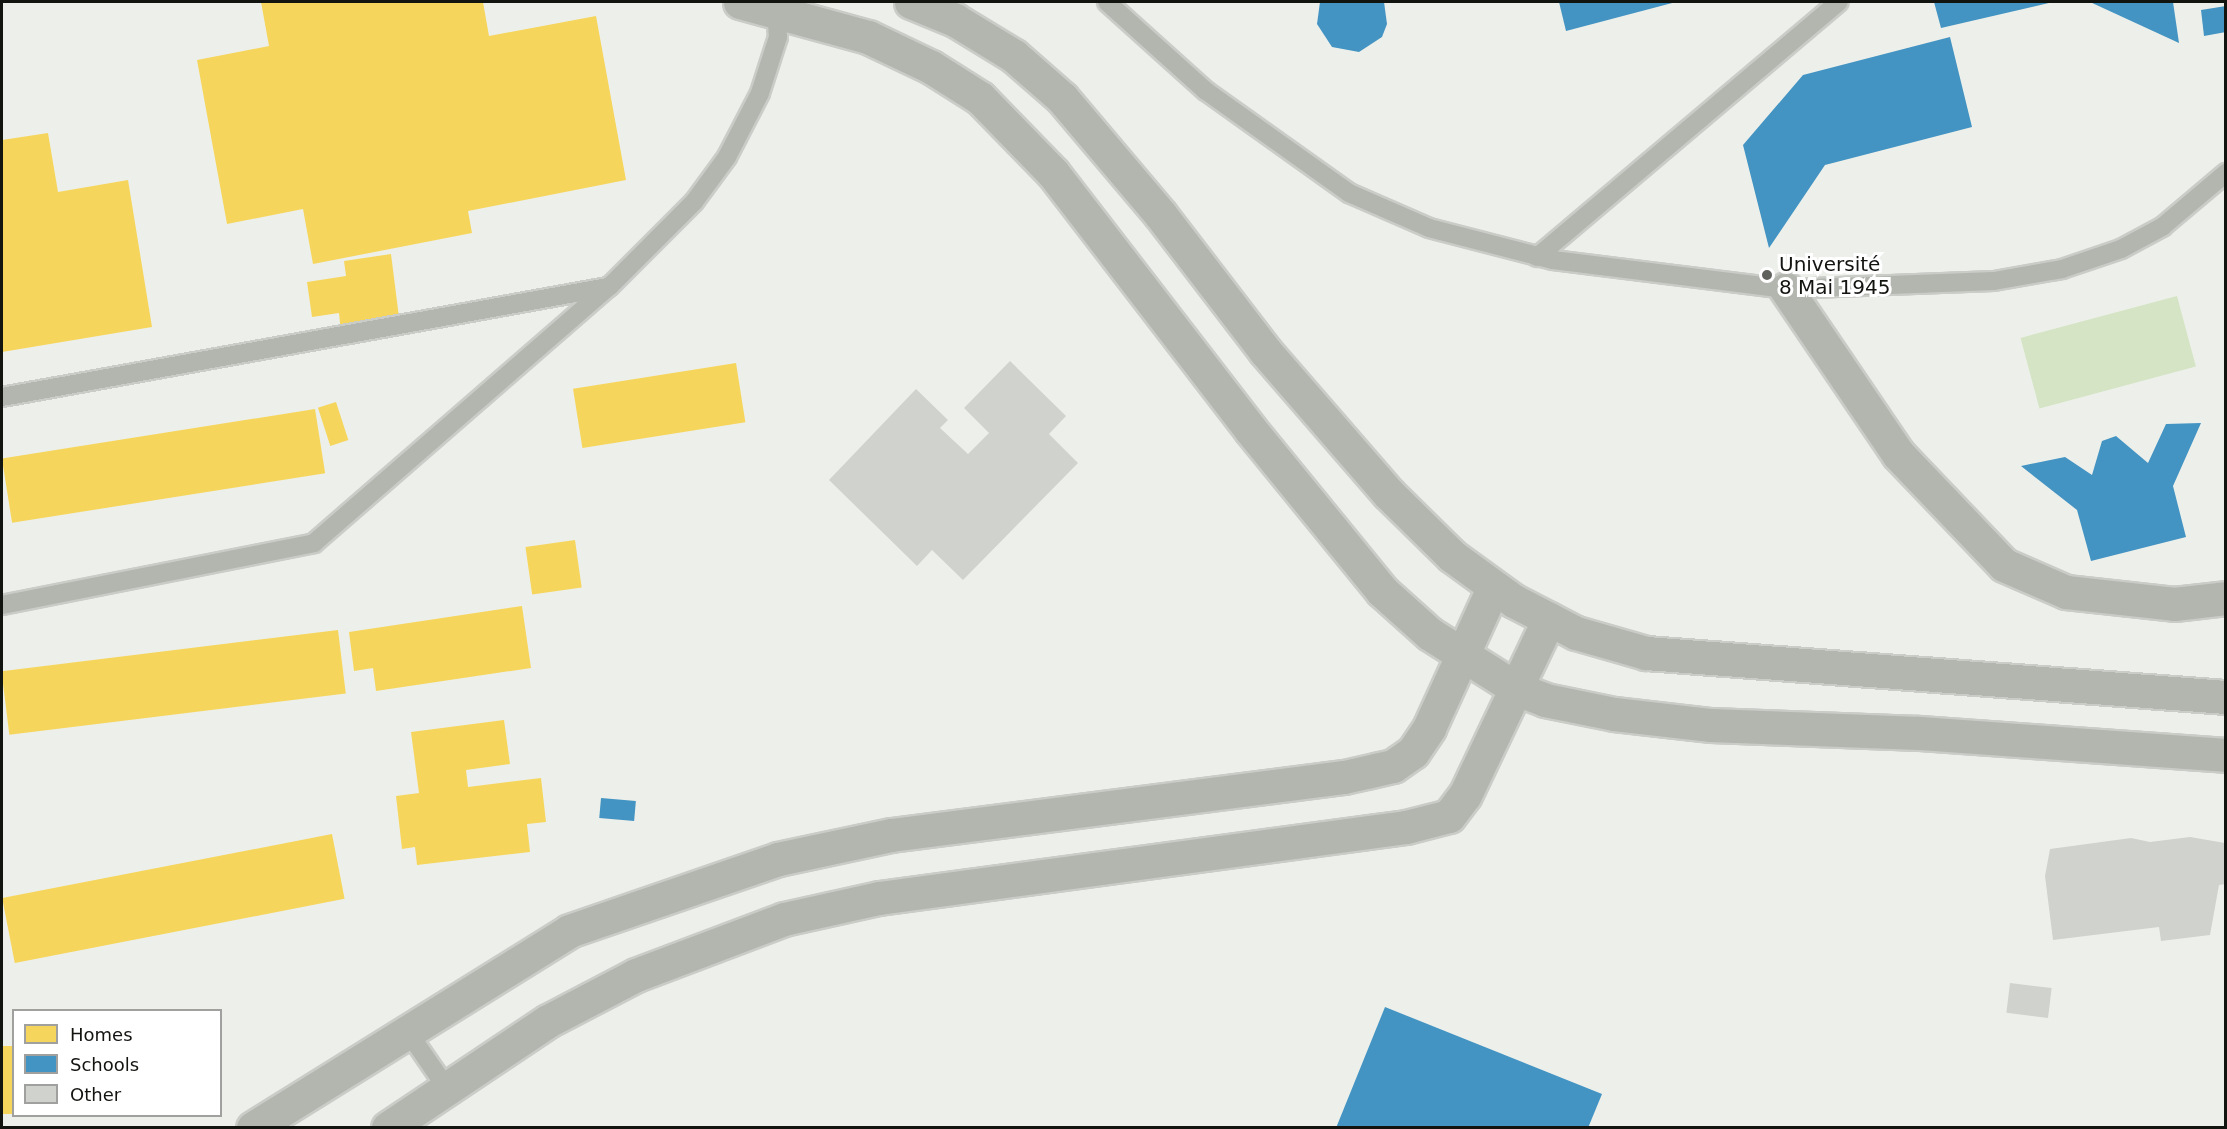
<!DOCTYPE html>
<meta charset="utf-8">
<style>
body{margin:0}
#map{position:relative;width:2227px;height:1129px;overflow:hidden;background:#edf0ea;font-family:"DejaVu Sans",sans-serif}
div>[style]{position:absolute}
.green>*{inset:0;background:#d5e4c4;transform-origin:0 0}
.homes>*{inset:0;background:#f6d55c;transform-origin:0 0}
.schools>*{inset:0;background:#4393c3;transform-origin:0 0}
.building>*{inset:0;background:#d0d2cd;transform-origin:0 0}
.roads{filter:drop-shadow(2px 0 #caccc8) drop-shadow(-2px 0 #caccc8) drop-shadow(0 2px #caccc8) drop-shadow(0 -2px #caccc8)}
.service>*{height:18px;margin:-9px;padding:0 9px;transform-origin:9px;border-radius:9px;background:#b2b6ae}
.minor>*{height:33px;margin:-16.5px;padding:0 16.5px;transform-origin:16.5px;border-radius:16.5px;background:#b2b6ae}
.tertiary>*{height:33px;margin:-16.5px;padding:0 16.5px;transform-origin:16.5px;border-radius:16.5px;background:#b2b6ae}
.dots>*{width:16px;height:16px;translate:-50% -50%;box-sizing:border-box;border:3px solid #fff;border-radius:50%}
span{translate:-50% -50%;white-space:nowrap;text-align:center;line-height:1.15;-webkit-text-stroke:6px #fff;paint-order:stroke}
.poi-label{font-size:20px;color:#121410}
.left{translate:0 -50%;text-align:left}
.frame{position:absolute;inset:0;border:3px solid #121410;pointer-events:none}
.legend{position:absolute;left:12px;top:1009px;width:210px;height:108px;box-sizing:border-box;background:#fff;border:2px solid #a0a19f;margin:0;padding:8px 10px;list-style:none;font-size:18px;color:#121410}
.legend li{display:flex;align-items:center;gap:12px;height:30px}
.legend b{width:30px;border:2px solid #a0a19f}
</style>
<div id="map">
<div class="green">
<i style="left:2177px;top:296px;width:73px;height:162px;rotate:75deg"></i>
</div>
<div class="homes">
<i style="clip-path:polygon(261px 2px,483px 2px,489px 36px,596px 16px,626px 180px,468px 211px,472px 233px,313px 264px,303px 209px,227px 224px,197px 60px,269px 46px)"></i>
<i style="clip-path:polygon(48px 133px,58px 192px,128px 180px,152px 327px,2px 352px,2px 140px)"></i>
<i style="clip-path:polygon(391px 254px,400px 325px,341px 333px,339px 313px,312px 317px,307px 282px,346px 276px,344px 261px)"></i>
<i style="left:736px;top:363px;width:60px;height:165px;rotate:81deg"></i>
<i style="left:336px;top:402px;width:40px;height:19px;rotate:72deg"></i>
<i style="left:315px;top:409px;width:65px;height:317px;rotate:81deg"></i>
<i style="left:575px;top:540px;width:48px;height:50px;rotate:82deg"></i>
<i style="clip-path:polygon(522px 606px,531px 668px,376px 691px,373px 668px,354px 671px,349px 632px)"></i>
<i style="left:338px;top:630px;width:64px;height:339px;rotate:83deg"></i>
<i style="clip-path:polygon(504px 720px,510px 764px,466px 770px,468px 787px,541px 778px,546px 822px,527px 824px,530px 852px,417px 865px,415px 847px,402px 849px,396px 796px,419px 793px,411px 732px)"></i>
<i style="left:332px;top:834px;width:66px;height:336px;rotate:79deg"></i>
<i style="left:14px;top:1046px;width:68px;height:13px;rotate:90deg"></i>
</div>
<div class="schools">
<i style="clip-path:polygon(1320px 2px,1384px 2px,1387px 24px,1382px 37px,1359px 52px,1332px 47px,1317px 24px)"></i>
<i style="clip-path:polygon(1559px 2px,1676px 2px,1566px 31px)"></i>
<i style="clip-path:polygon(1934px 2px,2053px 2px,1941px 28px)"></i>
<i style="clip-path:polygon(2090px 2px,2173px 2px,2179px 43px)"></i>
<i style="clip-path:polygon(2226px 6px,2226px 32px,2204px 36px,2201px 10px)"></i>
<i style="clip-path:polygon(1950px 37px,1972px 127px,1825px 165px,1769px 248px,1743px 145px,1803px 75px)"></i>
<i style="clip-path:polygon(2201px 423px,2173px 486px,2186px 537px,2091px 561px,2077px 510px,2021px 466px,2065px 457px,2092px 475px,2102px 441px,2116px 436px,2148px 463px,2166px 424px)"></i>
<i style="left:601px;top:798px;width:35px;height:20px;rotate:5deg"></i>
<i style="clip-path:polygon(1385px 1007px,1602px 1094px,1588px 1128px,1336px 1128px)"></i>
</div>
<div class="building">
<i style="clip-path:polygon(1010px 361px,1066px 416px,1049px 434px,1078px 463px,963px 580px,932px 550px,917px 566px,829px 480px,916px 389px,948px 420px,940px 428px,968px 454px,989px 433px,964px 408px)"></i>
<i style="clip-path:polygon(2190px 837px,2225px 843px,2226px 884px,2219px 885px,2210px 935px,2161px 941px,2159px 927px,2053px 940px,2045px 876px,2050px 849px,2131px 838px,2150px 842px)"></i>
<i style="left:2010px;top:983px;width:42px;height:30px;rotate:7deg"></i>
</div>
<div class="roads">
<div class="service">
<i style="left:1107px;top:2px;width:133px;rotate:42deg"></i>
<i style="left:1206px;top:91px;width:176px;rotate:35.5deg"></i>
<i style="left:1349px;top:193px;width:87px;rotate:23.6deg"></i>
<i style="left:1429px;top:228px;width:128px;rotate:14.5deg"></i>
<i style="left:1553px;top:260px;width:235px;rotate:7.1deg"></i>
<i style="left:1786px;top:289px;width:208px;rotate:-2.2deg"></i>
<i style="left:1994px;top:281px;width:69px;rotate:-10deg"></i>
<i style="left:2062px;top:269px;width:62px;rotate:-18.7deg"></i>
<i style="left:2121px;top:249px;width:47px;rotate:-28.2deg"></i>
<i style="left:2162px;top:227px;width:84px;rotate:-40.2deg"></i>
<i style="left:1537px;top:257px;width:395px;rotate:-40.2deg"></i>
<i style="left:2px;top:397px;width:616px;rotate:-10.29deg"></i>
<i style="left:2px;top:605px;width:318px;rotate:-11.2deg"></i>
<i style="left:314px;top:543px;width:391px;rotate:-41deg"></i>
<i style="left:609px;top:287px;width:120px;rotate:-45deg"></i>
<i style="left:694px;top:202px;width:56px;rotate:-53.7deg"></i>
<i style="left:727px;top:157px;width:72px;rotate:-62.7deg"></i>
<i style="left:760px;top:93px;width:59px;rotate:-72.2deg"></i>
<i style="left:778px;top:37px;width:27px;rotate:-94deg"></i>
<i style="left:408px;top:1032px;width:67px;rotate:55.4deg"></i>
</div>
<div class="minor">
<i style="left:1786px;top:289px;width:199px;rotate:55.8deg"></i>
<i style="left:1898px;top:454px;width:153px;rotate:46.3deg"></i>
<i style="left:2004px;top:565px;width:68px;rotate:23.5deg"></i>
<i style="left:2066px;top:592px;width:109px;rotate:6.3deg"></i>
<i style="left:2174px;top:604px;width:52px;rotate:-6.6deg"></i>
<i style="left:253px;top:1128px;width:372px;rotate:-31.9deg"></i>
<i style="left:569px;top:931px;width:221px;rotate:-19deg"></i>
<i style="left:778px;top:859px;width:116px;rotate:-12deg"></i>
<i style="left:891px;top:835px;width:457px;rotate:-7.3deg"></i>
<i style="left:1344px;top:777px;width:50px;rotate:-12.7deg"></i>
<i style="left:1393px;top:766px;width:24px;rotate:-35deg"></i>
<i style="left:1413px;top:752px;width:29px;rotate:-56deg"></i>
<i style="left:1429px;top:728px;width:154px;rotate:-65.4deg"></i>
<i style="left:388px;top:1128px;width:192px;rotate:-33.8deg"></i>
<i style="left:548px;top:1021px;width:99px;rotate:-27.6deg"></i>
<i style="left:636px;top:975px;width:158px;rotate:-20.7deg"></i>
<i style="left:784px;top:919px;width:97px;rotate:-12.5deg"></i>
<i style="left:879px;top:898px;width:532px;rotate:-7.67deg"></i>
<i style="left:1406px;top:827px;width:44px;rotate:-14.3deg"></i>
<i style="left:1449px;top:816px;width:26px;rotate:-53deg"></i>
<i style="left:1465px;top:795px;width:195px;rotate:-64.5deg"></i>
</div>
<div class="tertiary">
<i style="left:740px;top:2px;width:133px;rotate:15.3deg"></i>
<i style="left:868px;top:37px;width:70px;rotate:25.5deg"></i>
<i style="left:931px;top:67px;width:58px;rotate:32.3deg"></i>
<i style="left:980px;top:98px;width:105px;rotate:45.8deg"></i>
<i style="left:1053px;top:173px;width:323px;rotate:52.4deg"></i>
<i style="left:1250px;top:429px;width:209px;rotate:50.8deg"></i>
<i style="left:1382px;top:591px;width:64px;rotate:41.9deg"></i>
<i style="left:1430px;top:634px;width:103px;rotate:32.3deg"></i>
<i style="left:1517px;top:689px;width:30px;rotate:21deg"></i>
<i style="left:1545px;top:700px;width:70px;rotate:11.5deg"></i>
<i style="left:1614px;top:714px;width:98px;rotate:6.5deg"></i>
<i style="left:1711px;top:725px;width:208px;rotate:2.2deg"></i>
<i style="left:1919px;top:733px;width:308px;rotate:4.1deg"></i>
<i style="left:911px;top:2px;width:48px;rotate:22.2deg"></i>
<i style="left:955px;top:20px;width:69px;rotate:31.4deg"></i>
<i style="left:1014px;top:56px;width:64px;rotate:41.2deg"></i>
<i style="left:1062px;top:98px;width:152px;rotate:49.8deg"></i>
<i style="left:1160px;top:214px;width:173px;rotate:52.5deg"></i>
<i style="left:1265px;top:351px;width:189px;rotate:49.1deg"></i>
<i style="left:1389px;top:494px;width:88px;rotate:44.5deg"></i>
<i style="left:1452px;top:556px;width:77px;rotate:36deg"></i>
<i style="left:1514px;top:601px;width:70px;rotate:27.3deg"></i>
<i style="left:1576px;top:633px;width:73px;rotate:15.9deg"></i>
<i style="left:1646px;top:653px;width:582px;rotate:4.34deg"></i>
</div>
</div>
<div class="dots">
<i style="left:1767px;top:275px;background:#5f615c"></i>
</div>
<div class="poi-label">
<span class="left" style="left:1779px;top:276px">Université<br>8 Mai 1945</span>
</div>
<div class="frame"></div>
<ul class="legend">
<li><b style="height:16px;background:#f6d55c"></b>Homes</li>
<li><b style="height:16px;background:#4393c3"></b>Schools</li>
<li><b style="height:16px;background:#d0d2cd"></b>Other</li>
</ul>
</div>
